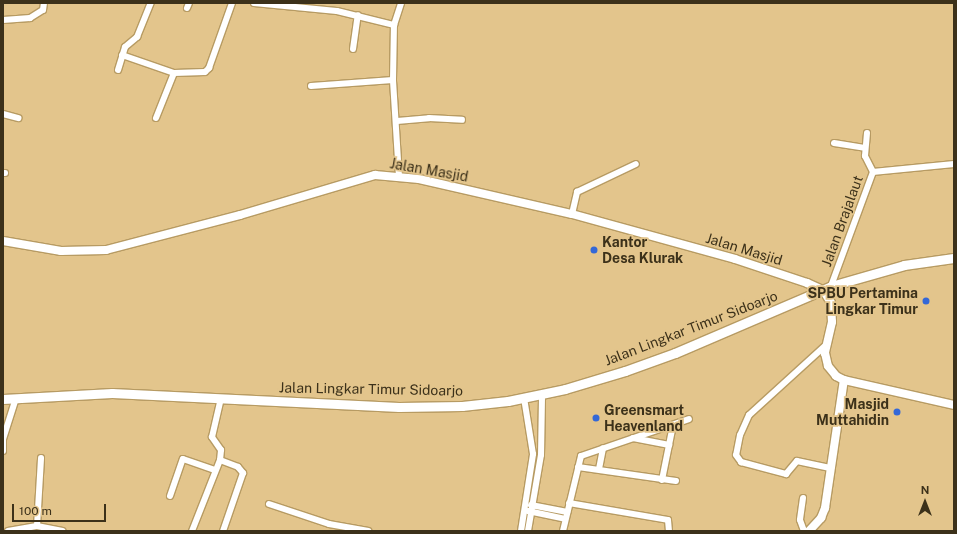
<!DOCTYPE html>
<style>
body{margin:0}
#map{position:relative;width:957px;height:534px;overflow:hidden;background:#e3c58c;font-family:"Public Sans",sans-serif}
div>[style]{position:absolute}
.roads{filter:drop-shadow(1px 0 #b79b63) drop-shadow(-1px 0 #b79b63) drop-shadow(0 1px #b79b63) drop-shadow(0 -1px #b79b63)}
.minor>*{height:6px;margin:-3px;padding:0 3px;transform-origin:3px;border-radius:3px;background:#fff}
.tertiary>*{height:8px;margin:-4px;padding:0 4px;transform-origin:4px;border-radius:4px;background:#fff}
.secondary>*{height:9px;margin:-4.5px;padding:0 4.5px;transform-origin:4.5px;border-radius:4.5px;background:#fff}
.dots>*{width:11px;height:11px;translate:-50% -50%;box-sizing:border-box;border:2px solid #e3c58c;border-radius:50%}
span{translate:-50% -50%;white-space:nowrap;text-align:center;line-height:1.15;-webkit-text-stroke:3.5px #e3c58c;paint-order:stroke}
.street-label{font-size:14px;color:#3c311a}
.poi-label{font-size:14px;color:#3c311a;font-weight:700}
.left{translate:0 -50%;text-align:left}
.right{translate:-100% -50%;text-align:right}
.frame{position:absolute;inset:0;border:4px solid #3c311a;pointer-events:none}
.north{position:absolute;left:905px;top:482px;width:40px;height:40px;-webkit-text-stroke:3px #e3c58c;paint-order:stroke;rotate:0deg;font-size:11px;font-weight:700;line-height:16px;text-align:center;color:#3c311a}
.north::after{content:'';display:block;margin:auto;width:14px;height:18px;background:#3c311a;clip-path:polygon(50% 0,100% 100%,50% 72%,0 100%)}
.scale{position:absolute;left:12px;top:504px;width:94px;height:18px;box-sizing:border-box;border:2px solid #3c311a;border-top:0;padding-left:5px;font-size:12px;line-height:14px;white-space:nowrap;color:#3c311a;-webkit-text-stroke:3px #e3c58c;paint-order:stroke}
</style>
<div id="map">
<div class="roads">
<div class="minor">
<i style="left:254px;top:3px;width:83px;rotate:5.5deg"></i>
<i style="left:337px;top:11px;width:59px;rotate:13.8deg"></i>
<i style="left:187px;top:8px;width:5px;rotate:-68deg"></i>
<i style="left:3px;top:20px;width:27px;rotate:-4deg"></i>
<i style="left:30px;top:18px;width:15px;rotate:-32deg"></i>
<i style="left:43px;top:10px;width:7px;rotate:-82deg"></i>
<i style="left:353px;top:49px;width:34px;rotate:-82deg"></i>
<i style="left:122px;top:55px;width:55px;rotate:19.1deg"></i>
<i style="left:174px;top:73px;width:31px;rotate:-2deg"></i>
<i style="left:205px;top:72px;width:6px;rotate:-45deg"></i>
<i style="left:209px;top:68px;width:69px;rotate:-70.5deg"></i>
<i style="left:118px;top:70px;width:24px;rotate:-73deg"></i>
<i style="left:125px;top:47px;width:16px;rotate:-40deg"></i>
<i style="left:137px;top:37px;width:37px;rotate:-68deg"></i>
<i style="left:311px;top:86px;width:82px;rotate:-4.2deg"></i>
<i style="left:3px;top:114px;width:16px;rotate:15deg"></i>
<i style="left:156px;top:118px;width:48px;rotate:-68.2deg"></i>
<i style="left:397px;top:121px;width:32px;rotate:-5deg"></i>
<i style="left:429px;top:118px;width:33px;rotate:3deg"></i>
<i style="left:867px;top:133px;width:23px;rotate:95deg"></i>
<i style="left:865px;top:156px;width:18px;rotate:63deg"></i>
<i style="left:834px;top:143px;width:31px;rotate:9deg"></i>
<i style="left:3px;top:173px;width:2px"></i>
<i style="left:399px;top:176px;width:96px;rotate:-93.6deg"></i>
<i style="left:393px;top:80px;width:55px;rotate:-89deg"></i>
<i style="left:394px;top:25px;width:23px;rotate:-72deg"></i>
<i style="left:572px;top:214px;width:23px;rotate:-77deg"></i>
<i style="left:577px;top:192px;width:65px;rotate:-25.4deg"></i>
<i style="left:831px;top:286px;width:121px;rotate:-69.8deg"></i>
<i style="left:873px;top:172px;width:81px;rotate:-5.6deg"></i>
<i style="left:826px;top:345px;width:104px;rotate:137.7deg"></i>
<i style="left:749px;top:415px;width:22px;rotate:114deg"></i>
<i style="left:740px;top:435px;width:20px;rotate:101deg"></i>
<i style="left:736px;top:455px;width:9px;rotate:54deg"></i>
<i style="left:741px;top:462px;width:47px;rotate:14.9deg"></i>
<i style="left:786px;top:474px;width:17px;rotate:-50deg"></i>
<i style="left:797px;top:461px;width:35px;rotate:12deg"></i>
<i style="left:633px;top:438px;width:37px;rotate:11deg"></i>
<i style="left:3px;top:451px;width:12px;rotate:-90deg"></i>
<i style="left:3px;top:439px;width:43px;rotate:-72.4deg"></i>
<i style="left:220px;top:460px;width:19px;rotate:21deg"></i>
<i style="left:238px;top:467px;width:8px;rotate:50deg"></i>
<i style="left:243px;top:473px;width:61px;rotate:109deg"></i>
<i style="left:578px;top:467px;width:99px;rotate:8.1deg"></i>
<i style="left:599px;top:469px;width:21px;rotate:-79deg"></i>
<i style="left:662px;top:480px;width:56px;rotate:-78.7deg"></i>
<i style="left:170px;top:496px;width:39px;rotate:-71deg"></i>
<i style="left:183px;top:459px;width:34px;rotate:19deg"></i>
<i style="left:803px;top:498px;width:22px;rotate:98deg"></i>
<i style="left:800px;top:520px;width:12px;rotate:70deg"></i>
<i style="left:569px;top:503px;width:100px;rotate:9.7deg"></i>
<i style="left:668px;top:520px;width:11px;rotate:85deg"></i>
<i style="left:269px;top:504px;width:63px;rotate:18.4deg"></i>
<i style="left:329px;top:524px;width:40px;rotate:10deg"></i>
<i style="left:531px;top:505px;width:37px;rotate:11deg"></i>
<i style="left:528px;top:511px;width:38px;rotate:12deg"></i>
<i style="left:37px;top:526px;width:68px;rotate:-86.6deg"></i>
<i style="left:8px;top:531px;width:29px;rotate:-10deg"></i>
<i style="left:37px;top:526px;width:26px;rotate:11deg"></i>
<i style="left:192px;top:531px;width:76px;rotate:-68.5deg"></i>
<i style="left:220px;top:460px;width:10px;rotate:-84deg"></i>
<i style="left:221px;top:450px;width:16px;rotate:-125deg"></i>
<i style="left:212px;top:437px;width:40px;rotate:-77deg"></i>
<i style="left:521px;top:531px;width:78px;rotate:-81.1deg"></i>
<i style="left:533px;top:454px;width:57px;rotate:-99.1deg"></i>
<i style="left:528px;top:531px;width:77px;rotate:-80.3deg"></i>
<i style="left:541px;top:455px;width:60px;rotate:-89deg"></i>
<i style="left:563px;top:531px;width:77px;rotate:-76.5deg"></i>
<i style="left:581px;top:456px;width:114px;rotate:-18.9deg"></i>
</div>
<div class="tertiary">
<i style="left:3px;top:241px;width:59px;rotate:9.8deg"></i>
<i style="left:61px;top:251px;width:45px;rotate:-1.3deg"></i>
<i style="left:106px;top:250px;width:138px;rotate:-14.6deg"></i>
<i style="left:240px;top:215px;width:141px;rotate:-16.5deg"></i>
<i style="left:375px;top:175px;width:44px;rotate:5.2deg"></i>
<i style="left:419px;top:179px;width:157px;rotate:12.9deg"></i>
<i style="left:572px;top:214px;width:169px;rotate:15.4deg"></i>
<i style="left:735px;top:259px;width:76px;rotate:18.4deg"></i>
<i style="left:807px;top:283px;width:17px;rotate:24deg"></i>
<i style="left:823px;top:290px;width:15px;rotate:58deg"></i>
<i style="left:831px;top:303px;width:19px;rotate:87deg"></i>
<i style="left:832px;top:322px;width:32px;rotate:103deg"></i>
<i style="left:825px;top:353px;width:13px;rotate:77deg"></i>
<i style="left:828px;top:366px;width:13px;rotate:51deg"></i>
<i style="left:836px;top:376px;width:9px;rotate:27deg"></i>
<i style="left:844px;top:380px;width:113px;rotate:12.8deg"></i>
<i style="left:809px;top:531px;width:18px;rotate:-47deg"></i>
<i style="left:821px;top:518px;width:11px;rotate:-68deg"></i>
<i style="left:825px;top:508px;width:129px;rotate:-81.6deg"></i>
</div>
<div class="secondary">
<i style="left:3px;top:399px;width:109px;rotate:-3.2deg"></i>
<i style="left:112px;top:393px;width:287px;rotate:2.8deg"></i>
<i style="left:399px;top:407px;width:63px;rotate:-0.9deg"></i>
<i style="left:462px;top:406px;width:46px;rotate:-6.2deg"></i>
<i style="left:508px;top:401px;width:58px;rotate:-11.9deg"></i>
<i style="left:565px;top:389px;width:63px;rotate:-16.7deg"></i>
<i style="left:625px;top:371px;width:53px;rotate:-19.8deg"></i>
<i style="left:675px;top:353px;width:170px;rotate:-23.2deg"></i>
<i style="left:831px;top:286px;width:76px;rotate:-16deg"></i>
<i style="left:904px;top:265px;width:50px;rotate:-8deg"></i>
</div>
</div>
<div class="dots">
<i style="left:594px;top:250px;background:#3468d7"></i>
<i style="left:926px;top:301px;background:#3468d7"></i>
<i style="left:897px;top:412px;background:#3468d7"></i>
<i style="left:596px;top:418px;background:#3468d7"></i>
</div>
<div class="street-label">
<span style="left:429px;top:170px;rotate:10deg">Jalan Masjid</span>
<span style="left:842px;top:221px;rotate:-70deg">Jalan Brajalaut</span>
<span style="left:744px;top:249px;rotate:17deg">Jalan Masjid</span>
<span style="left:691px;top:328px;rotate:-21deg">Jalan Lingkar Timur Sidoarjo</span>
<span style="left:371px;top:389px;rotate:1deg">Jalan Lingkar Timur Sidoarjo</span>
</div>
<div class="poi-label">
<span class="left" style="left:602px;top:250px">Kantor<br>Desa Klurak</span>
<span class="right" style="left:918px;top:301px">SPBU Pertamina<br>Lingkar Timur</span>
<span class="right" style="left:889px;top:412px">Masjid<br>Muttahidin</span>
<span class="left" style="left:604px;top:418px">Greensmart<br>Heavenland</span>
</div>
<div class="frame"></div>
<div class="north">N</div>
<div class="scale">100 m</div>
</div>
